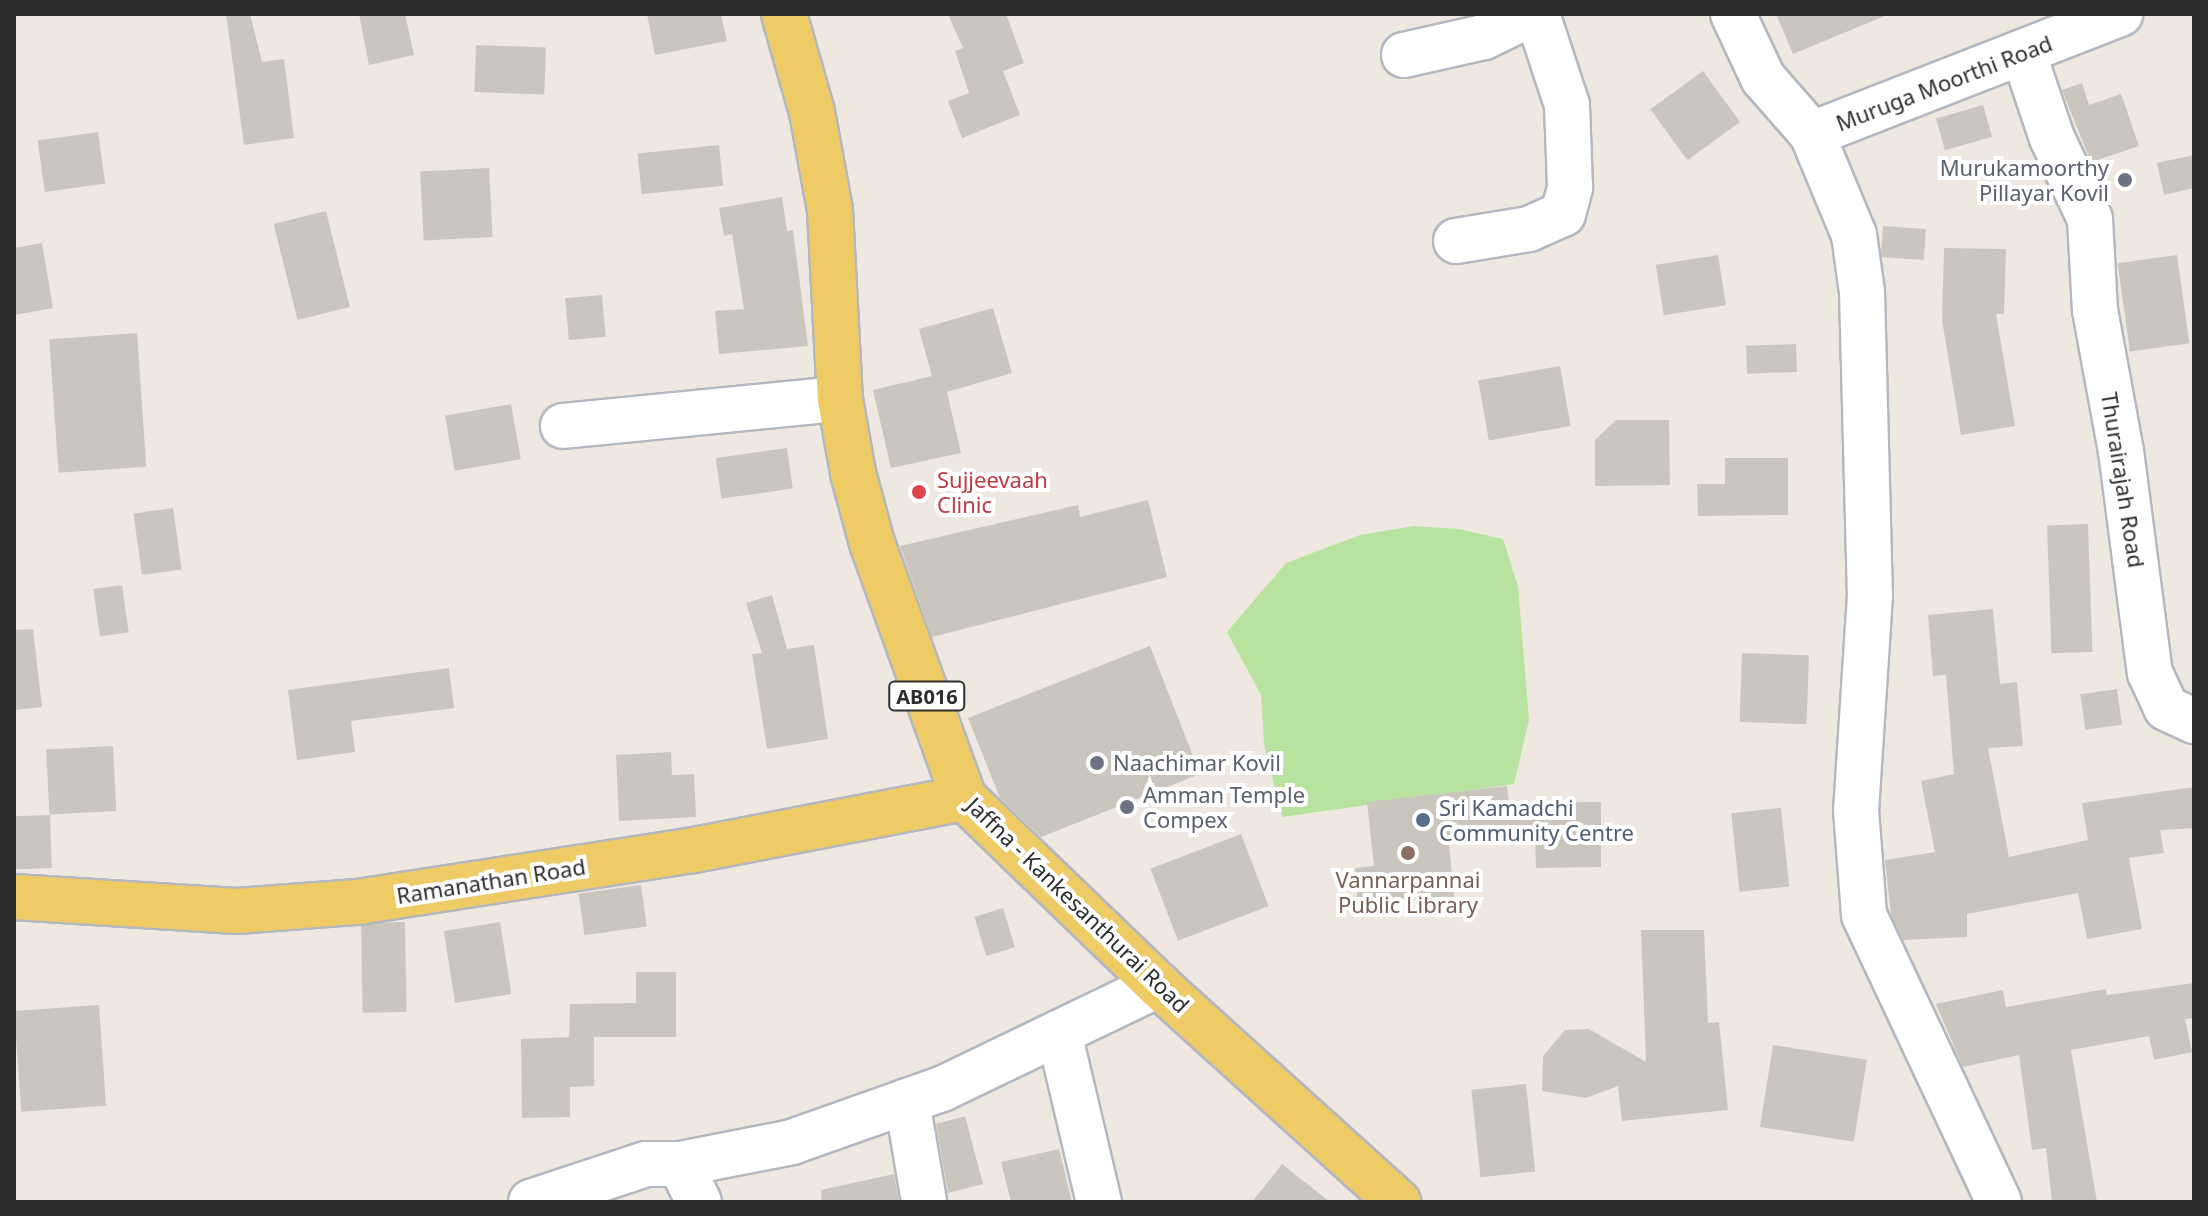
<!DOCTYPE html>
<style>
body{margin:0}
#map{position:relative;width:2208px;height:1216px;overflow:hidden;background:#eee8e0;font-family:"Noto Sans",sans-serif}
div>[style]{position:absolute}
.green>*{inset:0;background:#b7e39e}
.building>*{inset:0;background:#cac6be;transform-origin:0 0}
.roads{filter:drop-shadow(2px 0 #b3b7c0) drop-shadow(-2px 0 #b3b7c0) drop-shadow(0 2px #b3b7c0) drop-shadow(0 -2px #b3b7c0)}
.minor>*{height:44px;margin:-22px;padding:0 22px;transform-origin:22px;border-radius:22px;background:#fff}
.major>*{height:44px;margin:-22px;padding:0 22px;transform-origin:22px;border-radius:22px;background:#efcb65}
.dots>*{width:22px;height:22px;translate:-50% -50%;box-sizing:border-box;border:4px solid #fff;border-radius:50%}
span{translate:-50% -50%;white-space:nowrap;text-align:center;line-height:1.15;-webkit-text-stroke:8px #fff;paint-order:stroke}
.shield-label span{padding:2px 6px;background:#fff;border:2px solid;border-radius:6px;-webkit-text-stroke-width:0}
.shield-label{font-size:20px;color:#2d2d2d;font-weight:700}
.street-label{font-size:22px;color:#2d2d2d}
.worship-label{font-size:22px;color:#5b616d}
.right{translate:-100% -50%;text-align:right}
.left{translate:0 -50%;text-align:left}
.health-label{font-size:22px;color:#be3a42}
.service-label{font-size:22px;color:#4e5e75}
.education-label{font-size:22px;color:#785e54}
.frame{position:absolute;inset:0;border:16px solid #2d2d2d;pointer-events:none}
</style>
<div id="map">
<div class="green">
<i style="clip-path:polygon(1413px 526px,1459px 529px,1503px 539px,1518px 586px,1529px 720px,1514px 784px,1282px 817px,1264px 743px,1261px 695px,1227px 632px,1286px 563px,1360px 535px)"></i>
</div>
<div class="building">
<i style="clip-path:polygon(226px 14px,250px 14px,262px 62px,284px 59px,294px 138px,244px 145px)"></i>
<i style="clip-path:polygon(359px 14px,405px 14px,414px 55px,369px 65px)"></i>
<i style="clip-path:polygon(647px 14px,721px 14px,727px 41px,655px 55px)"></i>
<i style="clip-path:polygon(948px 14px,1006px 14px,1024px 63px,1003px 71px,1020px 115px,962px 138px,948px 101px,969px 93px,955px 51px,963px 48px)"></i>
<i style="clip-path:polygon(1776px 14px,1887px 14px,1887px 15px,1793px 54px)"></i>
<i style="left:476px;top:45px;width:70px;height:47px;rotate:2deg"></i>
<i style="left:1703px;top:71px;width:63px;height:65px;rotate:54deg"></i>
<i style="clip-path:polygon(2082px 83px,2089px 105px,2121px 94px,2139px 146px,2091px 162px,2062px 90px)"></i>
<i style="left:1983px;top:105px;width:33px;height:49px;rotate:74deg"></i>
<i style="left:98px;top:132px;width:52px;height:61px;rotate:82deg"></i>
<i style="left:719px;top:145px;width:41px;height:82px;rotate:84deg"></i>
<i style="clip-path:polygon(2194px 155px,2194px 188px,2164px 195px,2157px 163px)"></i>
<i style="left:489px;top:168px;width:69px;height:69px;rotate:87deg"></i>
<i style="clip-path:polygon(782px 197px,787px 231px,793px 230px,808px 346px,719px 354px,715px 311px,744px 309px,732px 234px,724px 236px,719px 208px)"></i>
<i style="left:326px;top:211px;width:99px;height:54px;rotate:76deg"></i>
<i style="left:1883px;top:226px;width:43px;height:31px;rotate:4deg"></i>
<i style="clip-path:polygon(42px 243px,53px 308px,14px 315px,14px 248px)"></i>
<i style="clip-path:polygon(1944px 248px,2006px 249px,2004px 314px,1996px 314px,2015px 426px,1961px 435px,1942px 320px)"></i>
<i style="left:1718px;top:255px;width:51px;height:63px;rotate:81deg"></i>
<i style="left:2177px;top:255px;width:89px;height:60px;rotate:82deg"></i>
<i style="left:602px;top:295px;width:42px;height:37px;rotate:85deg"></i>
<i style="clip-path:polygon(993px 308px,1012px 373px,947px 392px,961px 453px,891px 468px,873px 390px,932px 376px,919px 329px)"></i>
<i style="left:137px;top:333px;width:134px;height:88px;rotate:86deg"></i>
<i style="left:1796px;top:344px;width:28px;height:50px;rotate:88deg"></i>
<i style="left:1560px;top:366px;width:61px;height:83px;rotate:80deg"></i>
<i style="left:511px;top:404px;width:56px;height:67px;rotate:80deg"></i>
<i style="clip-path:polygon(1616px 420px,1669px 420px,1670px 485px,1595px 486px,1595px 440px)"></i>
<i style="left:787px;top:448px;width:41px;height:72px;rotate:82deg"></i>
<i style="clip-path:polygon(1725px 458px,1788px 458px,1788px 515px,1698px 516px,1697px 484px,1725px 484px)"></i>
<i style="clip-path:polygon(1148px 500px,1167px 577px,932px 637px,900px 546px,1078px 505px,1080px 517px)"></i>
<i style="left:173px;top:508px;width:62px;height:40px;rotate:82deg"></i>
<i style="left:2088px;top:524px;width:128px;height:41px;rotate:88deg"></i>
<i style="left:122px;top:585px;width:48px;height:29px;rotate:82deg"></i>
<i style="clip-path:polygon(772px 595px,787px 649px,814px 645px,828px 739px,767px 749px,752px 654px,762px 653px,746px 603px)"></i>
<i style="clip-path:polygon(1993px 609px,2000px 684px,2017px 682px,2023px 746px,1988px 748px,2009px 857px,2088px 840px,2082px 803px,2194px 787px,2194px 828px,2160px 830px,2164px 853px,2129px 858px,2142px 929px,2087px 939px,2078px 893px,1967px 914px,1967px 937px,1903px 940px,1891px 915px,1885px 860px,1935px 852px,1921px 781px,1954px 774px,1946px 675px,1933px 676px,1928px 615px)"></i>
<i style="clip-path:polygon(33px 629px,42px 707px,14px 710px,14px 630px)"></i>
<i style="clip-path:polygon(1150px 646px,1200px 774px,1041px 837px,1000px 798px,968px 718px)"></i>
<i style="left:1742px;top:653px;width:67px;height:69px;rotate:2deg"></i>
<i style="clip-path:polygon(449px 668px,454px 708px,351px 721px,355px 752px,297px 760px,288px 690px)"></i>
<i style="left:2117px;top:689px;width:36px;height:37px;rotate:82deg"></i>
<i style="left:113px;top:746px;width:65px;height:67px;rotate:87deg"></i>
<i style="clip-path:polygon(671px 752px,672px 775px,694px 774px,696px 817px,619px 821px,616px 755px)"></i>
<i style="clip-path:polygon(1507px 786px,1509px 803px,1601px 802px,1601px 867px,1536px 868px,1535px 834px,1449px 844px,1454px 897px,1358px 906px,1355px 868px,1374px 866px,1367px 802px)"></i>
<i style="left:1781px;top:808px;width:79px;height:50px;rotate:84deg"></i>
<i style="left:50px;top:815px;width:53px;height:36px;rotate:88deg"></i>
<i style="left:1241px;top:834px;width:77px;height:97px;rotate:69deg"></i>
<i style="left:641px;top:885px;width:42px;height:63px;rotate:82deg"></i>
<i style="left:1003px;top:908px;width:41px;height:30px;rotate:73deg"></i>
<i style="left:405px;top:922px;width:90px;height:44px;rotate:89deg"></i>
<i style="left:500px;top:922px;width:73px;height:57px;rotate:81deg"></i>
<i style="clip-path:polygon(1641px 930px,1704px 930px,1708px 1023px,1719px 1022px,1728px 1110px,1622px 1121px,1618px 1086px,1586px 1098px,1542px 1091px,1543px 1056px,1565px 1030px,1589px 1029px,1646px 1062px)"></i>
<i style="clip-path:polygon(636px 972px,676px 972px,676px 1037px,594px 1037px,594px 1086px,570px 1087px,570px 1117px,522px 1118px,521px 1039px,569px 1037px,570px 1004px,636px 1003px)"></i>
<i style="clip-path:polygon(2194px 983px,2194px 1018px,2185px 1019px,2192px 1052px,2154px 1060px,2149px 1036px,2071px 1050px,2097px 1202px,2052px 1202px,2046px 1148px,2032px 1150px,2019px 1055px,1963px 1067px,1936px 1004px,2003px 990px,2006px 1007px,2106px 989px,2107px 995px)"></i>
<i style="left:99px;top:1005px;width:101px;height:85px;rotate:86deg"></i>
<i style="left:1773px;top:1045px;width:95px;height:83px;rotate:9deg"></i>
<i style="left:1526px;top:1084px;width:88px;height:55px;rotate:84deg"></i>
<i style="clip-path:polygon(965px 1116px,983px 1184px,948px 1193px,936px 1124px)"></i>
<i style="clip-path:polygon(1059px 1149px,1072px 1202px,1011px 1202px,1001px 1162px)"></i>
<i style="clip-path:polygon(1282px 1164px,1330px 1202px,1252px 1202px)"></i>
<i style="clip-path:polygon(894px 1174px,899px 1202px,822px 1202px,821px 1190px)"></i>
</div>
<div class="roads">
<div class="minor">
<i style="left:1733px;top:14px;width:71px;rotate:64.9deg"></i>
<i style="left:1763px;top:78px;width:74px;rotate:48.8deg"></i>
<i style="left:1812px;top:134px;width:109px;rotate:67.4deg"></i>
<i style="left:1854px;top:235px;width:58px;rotate:82deg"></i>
<i style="left:1862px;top:292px;width:303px;rotate:88.5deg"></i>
<i style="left:1870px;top:595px;width:215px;rotate:93.7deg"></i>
<i style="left:1856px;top:810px;width:105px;rotate:85.6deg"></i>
<i style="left:1864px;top:915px;width:317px;rotate:64.8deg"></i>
<i style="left:2023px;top:52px;width:91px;rotate:71.4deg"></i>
<i style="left:2052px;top:138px;width:89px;rotate:64.9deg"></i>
<i style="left:2090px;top:219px;width:91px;rotate:86.9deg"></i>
<i style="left:2095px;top:310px;width:143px;rotate:79.6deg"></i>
<i style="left:2121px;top:451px;width:224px;rotate:82.6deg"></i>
<i style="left:2150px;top:673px;width:38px;rotate:65deg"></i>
<i style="left:2166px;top:708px;width:31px;rotate:25deg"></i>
<i style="left:1404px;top:55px;width:82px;rotate:-12.7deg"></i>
<i style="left:1484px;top:37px;width:52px;rotate:-26.1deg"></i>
<i style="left:1812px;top:134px;width:331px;rotate:-21.3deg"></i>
<i style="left:1456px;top:241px;width:74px;rotate:-9.3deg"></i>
<i style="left:1529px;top:229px;width:37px;rotate:-24deg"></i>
<i style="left:1563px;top:214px;width:28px;rotate:-75deg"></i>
<i style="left:1570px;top:187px;width:82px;rotate:-92.1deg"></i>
<i style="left:1567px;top:105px;width:96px;rotate:-108.2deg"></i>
<i style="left:563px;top:426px;width:278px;rotate:-5.6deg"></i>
<i style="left:1059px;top:1033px;width:174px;rotate:76.7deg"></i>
<i style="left:907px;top:1101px;width:102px;rotate:80.4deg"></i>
<i style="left:680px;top:1164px;width:42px;rotate:63.4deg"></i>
<i style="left:531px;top:1202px;width:121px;rotate:-18.3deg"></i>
<i style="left:646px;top:1164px;width:34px"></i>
<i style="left:680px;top:1164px;width:114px;rotate:-11.1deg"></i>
<i style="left:792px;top:1142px;width:159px;rotate:-19.5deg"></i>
<i style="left:942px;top:1089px;width:240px;rotate:-25.7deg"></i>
</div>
<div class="major">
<i style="left:784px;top:14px;width:102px;rotate:74.1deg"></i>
<i style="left:812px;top:112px;width:100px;rotate:79.6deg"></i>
<i style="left:830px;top:210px;width:189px;rotate:87deg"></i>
<i style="left:840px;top:399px;width:75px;rotate:80deg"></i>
<i style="left:853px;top:473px;width:73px;rotate:74.8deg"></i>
<i style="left:872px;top:543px;width:271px;rotate:70.2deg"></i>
<i style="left:964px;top:798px;width:269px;rotate:43.9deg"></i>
<i style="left:1158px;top:985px;width:324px;rotate:42.1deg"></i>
<i style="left:14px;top:897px;width:223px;rotate:3.6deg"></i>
<i style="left:237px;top:911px;width:121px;rotate:-4.3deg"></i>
<i style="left:358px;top:902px;width:340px;rotate:-8.8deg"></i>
<i style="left:694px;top:850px;width:275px;rotate:-10.9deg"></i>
</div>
</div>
<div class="dots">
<i style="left:2125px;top:180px;background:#6b7280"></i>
<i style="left:919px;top:492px;background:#e0444e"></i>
<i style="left:1097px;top:763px;background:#6b7280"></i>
<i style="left:1127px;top:807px;background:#6b7280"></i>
<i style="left:1423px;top:820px;background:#5c6f8a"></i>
<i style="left:1408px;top:853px;background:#8d6e63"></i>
</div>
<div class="shield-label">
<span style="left:927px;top:696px">AB016</span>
</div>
<div class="street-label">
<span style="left:1944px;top:83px;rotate:-21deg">Muruga Moorthi Road</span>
<span style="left:2123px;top:480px;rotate:81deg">Thurairajah Road</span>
<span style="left:491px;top:881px;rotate:-9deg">Ramanathan Road</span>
<span style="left:1078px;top:905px;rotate:44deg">Jaffna - Kankesanthurai Road</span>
</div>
<div class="worship-label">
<span class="right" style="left:2109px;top:180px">Murukamoorthy<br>Pillayar Kovil</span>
<span class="left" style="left:1113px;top:763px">Naachimar Kovil</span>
<span class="left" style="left:1143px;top:807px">Amman Temple<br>Compex</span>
</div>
<div class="health-label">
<span class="left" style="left:937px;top:492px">Sujjeevaah<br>Clinic</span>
</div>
<div class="service-label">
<span class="left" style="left:1439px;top:820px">Sri Kamadchi<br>Community Centre</span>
</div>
<div class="education-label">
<span style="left:1408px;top:892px">Vannarpannai<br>Public Library</span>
</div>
<div class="frame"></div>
</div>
